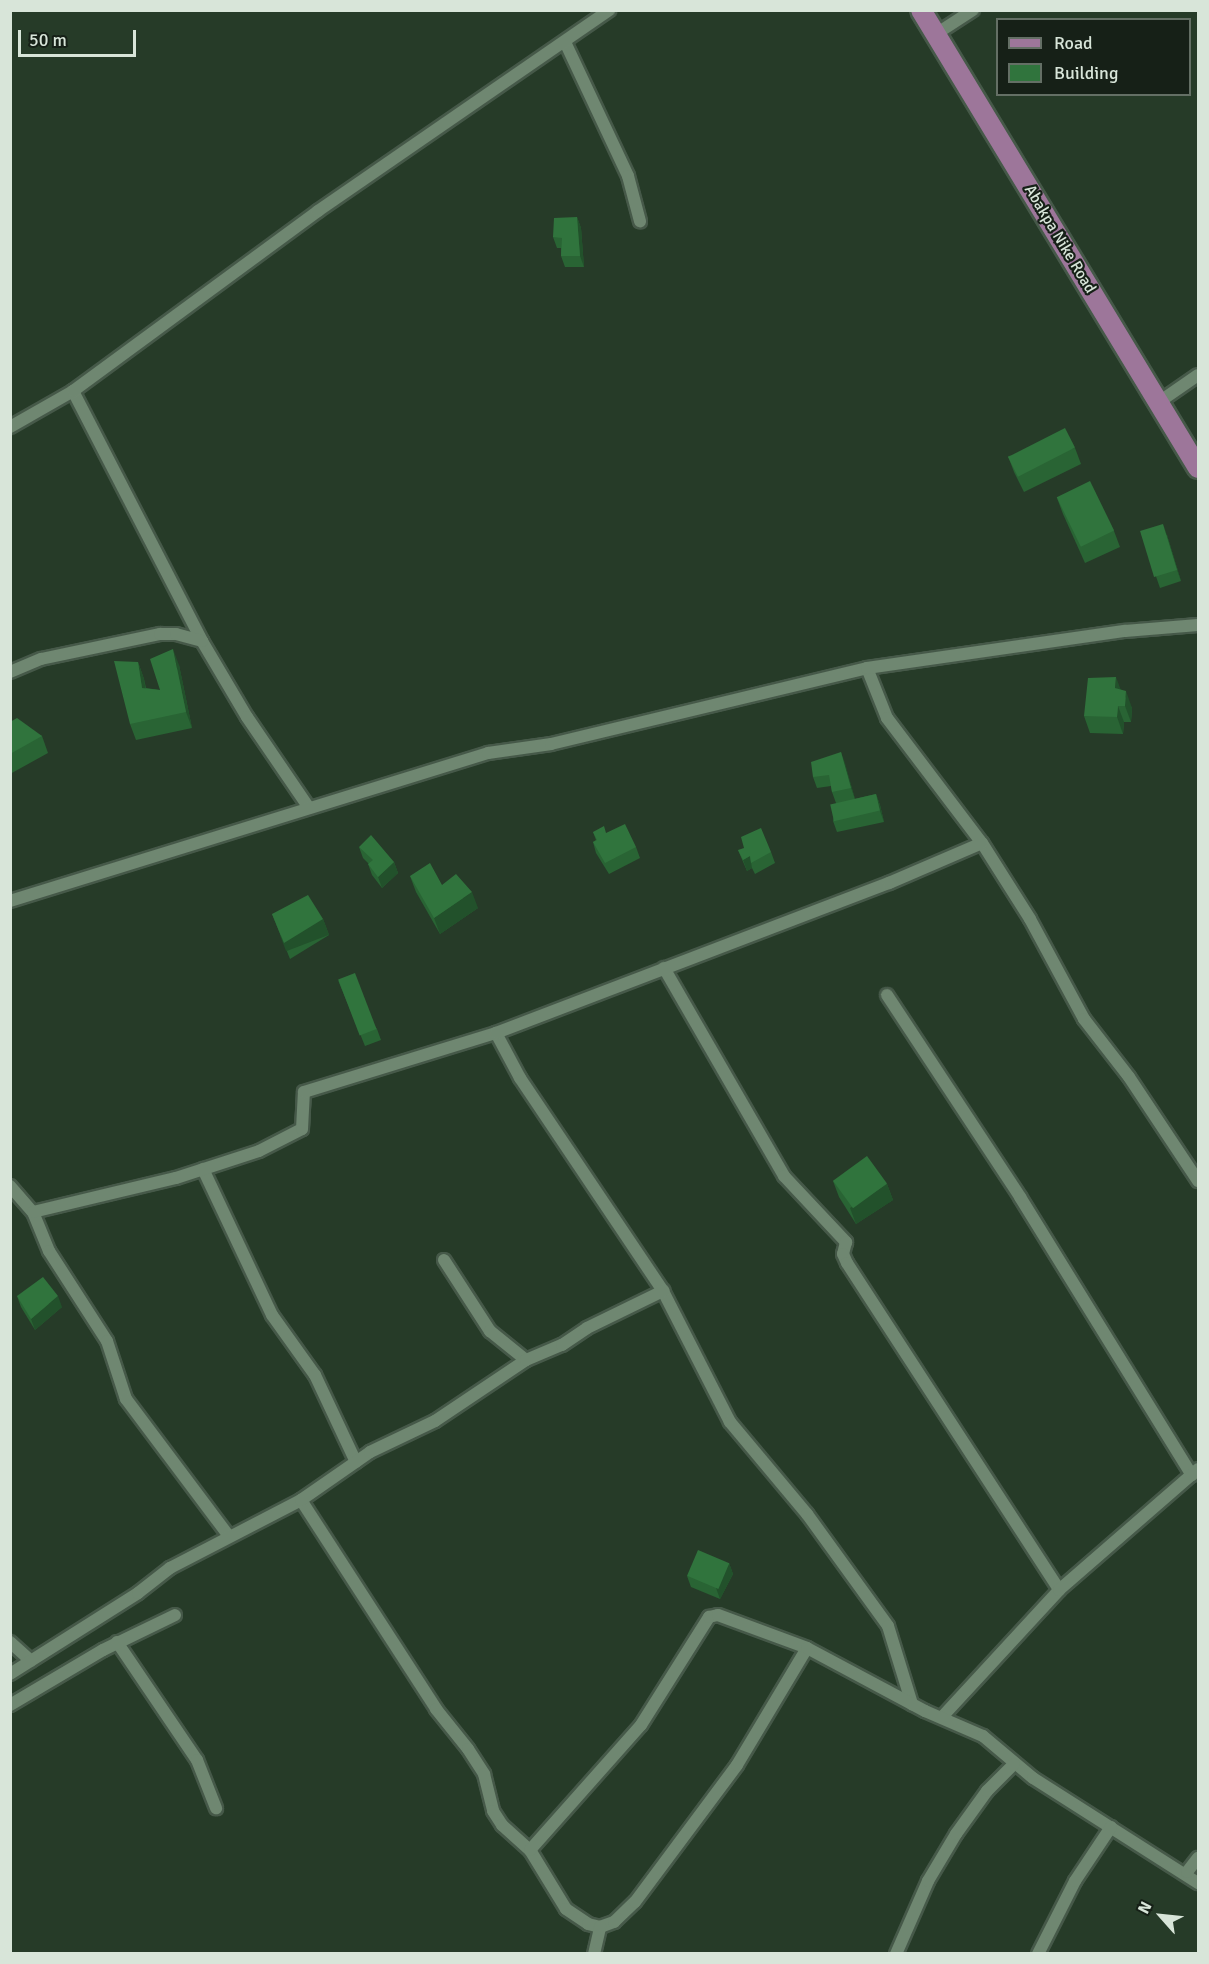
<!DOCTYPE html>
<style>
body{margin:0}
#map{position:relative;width:1209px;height:1964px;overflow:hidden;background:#263b28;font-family:Signika,sans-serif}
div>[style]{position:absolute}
.roads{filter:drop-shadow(2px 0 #465949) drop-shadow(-2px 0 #465949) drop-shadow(0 2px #465949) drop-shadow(0 -2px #465949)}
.minor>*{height:12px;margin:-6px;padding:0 6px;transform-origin:6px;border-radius:6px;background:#6f8771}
.primary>*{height:20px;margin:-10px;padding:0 10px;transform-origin:10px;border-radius:10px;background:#9d769a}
.wall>*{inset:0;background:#296434}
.shaded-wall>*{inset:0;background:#22512b;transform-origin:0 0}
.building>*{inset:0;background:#30743d;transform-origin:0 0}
span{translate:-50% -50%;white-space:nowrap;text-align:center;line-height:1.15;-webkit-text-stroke:4.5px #162017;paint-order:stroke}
.street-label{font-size:16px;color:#d8e5d9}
.frame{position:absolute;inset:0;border:12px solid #d8e5d9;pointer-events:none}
.legend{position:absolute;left:996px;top:18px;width:195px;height:78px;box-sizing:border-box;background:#162017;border:2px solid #646f65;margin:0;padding:8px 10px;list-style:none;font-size:18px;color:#d8e5d9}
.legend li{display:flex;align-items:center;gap:12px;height:30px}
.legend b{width:30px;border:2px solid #646f65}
.north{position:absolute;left:1131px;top:1886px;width:60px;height:60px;-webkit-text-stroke:4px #162017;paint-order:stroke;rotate:297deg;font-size:16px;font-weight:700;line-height:24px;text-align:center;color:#d8e5d9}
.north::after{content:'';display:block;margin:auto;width:21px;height:27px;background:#d8e5d9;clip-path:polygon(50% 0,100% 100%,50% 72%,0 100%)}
.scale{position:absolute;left:18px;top:30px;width:118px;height:27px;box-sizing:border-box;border:3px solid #d8e5d9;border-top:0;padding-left:8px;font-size:18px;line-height:21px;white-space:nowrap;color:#d8e5d9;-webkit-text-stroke:4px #162017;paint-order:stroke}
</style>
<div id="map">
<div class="roads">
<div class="minor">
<i style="left:936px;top:34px;width:44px;rotate:-33deg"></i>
<i style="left:565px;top:42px;width:148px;rotate:64.8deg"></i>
<i style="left:628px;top:176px;width:47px;rotate:75.1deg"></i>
<i style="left:73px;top:391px;width:281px;rotate:62.7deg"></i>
<i style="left:202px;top:641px;width:88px;rotate:59.4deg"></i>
<i style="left:247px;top:717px;width:110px;rotate:55.7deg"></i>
<i style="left:1159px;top:402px;width:47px;rotate:-34.7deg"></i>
<i style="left:10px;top:427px;width:73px;rotate:-29.7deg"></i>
<i style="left:73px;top:391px;width:304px;rotate:-36.3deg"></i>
<i style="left:318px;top:211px;width:354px;rotate:-34.6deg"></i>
<i style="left:867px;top:668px;width:54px;rotate:68.2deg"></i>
<i style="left:887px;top:718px;width:157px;rotate:52.8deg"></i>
<i style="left:982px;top:843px;width:90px;rotate:57.7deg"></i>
<i style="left:1030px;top:919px;width:114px;rotate:61.6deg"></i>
<i style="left:1084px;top:1019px;width:73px;rotate:52.2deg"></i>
<i style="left:1129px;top:1077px;width:125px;rotate:56.4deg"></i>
<i style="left:10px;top:672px;width:34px;rotate:-23deg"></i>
<i style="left:41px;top:659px;width:122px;rotate:-11.9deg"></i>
<i style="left:160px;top:634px;width:16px"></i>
<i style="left:176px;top:634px;width:27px;rotate:15deg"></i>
<i style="left:10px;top:901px;width:500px;rotate:-17.2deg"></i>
<i style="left:488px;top:753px;width:64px;rotate:-8.1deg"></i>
<i style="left:551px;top:744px;width:325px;rotate:-13.5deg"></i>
<i style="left:867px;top:668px;width:261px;rotate:-8.2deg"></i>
<i style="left:1125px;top:631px;width:73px;rotate:-4.7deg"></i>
<i style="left:664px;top:968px;width:240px;rotate:60deg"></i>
<i style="left:784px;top:1176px;width:91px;rotate:46.8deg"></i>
<i style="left:846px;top:1242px;width:12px;rotate:104deg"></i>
<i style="left:843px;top:1254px;width:10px;rotate:66deg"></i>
<i style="left:847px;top:1263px;width:390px;rotate:57deg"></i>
<i style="left:887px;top:995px;width:242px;rotate:56.6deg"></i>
<i style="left:1020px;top:1197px;width:327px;rotate:58.3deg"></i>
<i style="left:496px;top:1033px;width:51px;rotate:61.9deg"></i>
<i style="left:520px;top:1078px;width:257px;rotate:56.1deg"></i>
<i style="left:663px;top:1291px;width:147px;rotate:62.9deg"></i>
<i style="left:730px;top:1422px;width:120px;rotate:50.1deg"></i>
<i style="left:807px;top:1514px;width:138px;rotate:54.1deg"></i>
<i style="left:888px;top:1626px;width:82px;rotate:72.9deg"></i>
<i style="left:203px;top:1169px;width:161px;rotate:64.7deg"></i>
<i style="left:272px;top:1315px;width:74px;rotate:54.4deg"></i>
<i style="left:315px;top:1375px;width:96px;rotate:64.8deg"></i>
<i style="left:10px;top:1186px;width:35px;rotate:49deg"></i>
<i style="left:33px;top:1212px;width:42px;rotate:67.7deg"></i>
<i style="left:49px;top:1251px;width:107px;rotate:57.2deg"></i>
<i style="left:107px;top:1341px;width:61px;rotate:71.9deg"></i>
<i style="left:126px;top:1399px;width:170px;rotate:53.1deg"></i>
<i style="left:33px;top:1212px;width:147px;rotate:-13.4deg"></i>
<i style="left:176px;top:1178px;width:87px;rotate:-18deg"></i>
<i style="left:259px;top:1151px;width:48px;rotate:-27.1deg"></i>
<i style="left:302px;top:1129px;width:37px;rotate:-87deg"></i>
<i style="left:304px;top:1092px;width:201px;rotate:-17.1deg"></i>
<i style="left:496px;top:1033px;width:421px;rotate:-20.9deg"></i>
<i style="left:889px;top:883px;width:101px;rotate:-23.3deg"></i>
<i style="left:444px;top:1260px;width:85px;rotate:57.1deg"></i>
<i style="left:490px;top:1331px;width:46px;rotate:38.9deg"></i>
<i style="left:301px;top:1500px;width:249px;rotate:57.1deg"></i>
<i style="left:436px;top:1709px;width:51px;rotate:51.3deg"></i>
<i style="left:468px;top:1749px;width:30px;rotate:57deg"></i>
<i style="left:484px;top:1774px;width:38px;rotate:76deg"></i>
<i style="left:493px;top:1811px;width:17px;rotate:57deg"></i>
<i style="left:502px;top:1825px;width:38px;rotate:42deg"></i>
<i style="left:530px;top:1850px;width:69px;rotate:58.6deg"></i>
<i style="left:566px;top:1909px;width:27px;rotate:34deg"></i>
<i style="left:588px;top:1924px;width:12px;rotate:14deg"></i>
<i style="left:600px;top:1927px;width:15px;rotate:-20deg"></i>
<i style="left:614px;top:1922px;width:29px;rotate:-44deg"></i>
<i style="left:635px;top:1902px;width:171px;rotate:-53.3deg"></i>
<i style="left:737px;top:1765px;width:136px;rotate:-59.1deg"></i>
<i style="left:10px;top:1642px;width:28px;rotate:42deg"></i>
<i style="left:117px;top:1642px;width:143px;rotate:55.9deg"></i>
<i style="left:197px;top:1760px;width:52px;rotate:68.4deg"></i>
<i style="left:10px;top:1674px;width:151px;rotate:-32.3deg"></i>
<i style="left:138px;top:1593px;width:41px;rotate:-38deg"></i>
<i style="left:170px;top:1568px;width:148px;rotate:-27.4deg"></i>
<i style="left:301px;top:1500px;width:84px;rotate:-34.8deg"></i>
<i style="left:370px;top:1452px;width:72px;rotate:-25.5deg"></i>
<i style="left:435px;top:1421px;width:110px;rotate:-33.8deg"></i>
<i style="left:526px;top:1360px;width:39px;rotate:-23deg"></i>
<i style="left:562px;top:1345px;width:30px;rotate:-34deg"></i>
<i style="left:587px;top:1328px;width:85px;rotate:-26deg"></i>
<i style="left:10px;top:1705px;width:108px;rotate:-30.6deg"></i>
<i style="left:103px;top:1650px;width:80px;rotate:-25.9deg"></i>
<i style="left:942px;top:1717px;width:173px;rotate:-47.3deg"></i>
<i style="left:1059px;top:1590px;width:184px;rotate:-41deg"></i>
<i style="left:530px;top:1850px;width:167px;rotate:-48.4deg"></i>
<i style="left:641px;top:1725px;width:128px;rotate:-57.8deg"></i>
<i style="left:709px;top:1617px;width:9px;rotate:-13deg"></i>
<i style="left:718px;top:1615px;width:95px;rotate:20.3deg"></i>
<i style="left:807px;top:1648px;width:134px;rotate:28.1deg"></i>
<i style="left:925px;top:1711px;width:63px;rotate:23.3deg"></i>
<i style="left:983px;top:1736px;width:65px;rotate:40deg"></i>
<i style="left:1033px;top:1778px;width:196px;rotate:32.5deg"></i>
<i style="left:1187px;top:1872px;width:18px;rotate:-52deg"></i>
<i style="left:594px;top:1954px;width:28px;rotate:-77deg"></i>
<i style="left:896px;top:1954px;width:80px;rotate:-66.3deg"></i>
<i style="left:928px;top:1881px;width:55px;rotate:-59.2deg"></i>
<i style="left:956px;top:1834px;width:53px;rotate:-54.2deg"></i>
<i style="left:987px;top:1791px;width:38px;rotate:-45deg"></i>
<i style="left:1038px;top:1954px;width:82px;rotate:-63.1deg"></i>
<i style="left:1075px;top:1881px;width:65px;rotate:-56.3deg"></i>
</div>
<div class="primary">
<i style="left:921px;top:10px;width:535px;rotate:58.83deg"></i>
</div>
</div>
<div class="wall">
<i style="clip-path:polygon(577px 217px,581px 228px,584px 267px,565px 267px,561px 256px,561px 248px,557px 248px,553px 237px)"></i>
<i style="clip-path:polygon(1075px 448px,1081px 464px,1024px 492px,1014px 472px,1008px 456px)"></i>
<i style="clip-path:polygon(1057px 498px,1114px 531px,1120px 547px,1085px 563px,1063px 514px)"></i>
<i style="clip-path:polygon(1141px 533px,1167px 535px,1181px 581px,1160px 588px)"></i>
<i style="clip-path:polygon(138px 662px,144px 679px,146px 688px,160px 690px,179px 665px,192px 728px,136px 740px,130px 724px)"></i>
<i style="clip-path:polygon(1121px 690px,1132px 708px,1131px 722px,1124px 722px,1123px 734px,1090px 733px,1084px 716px)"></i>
<i style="clip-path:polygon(10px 722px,42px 736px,48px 753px,10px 774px)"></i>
<i style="clip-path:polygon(841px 752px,855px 799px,876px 794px,880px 805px,884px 822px,837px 832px,833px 821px,836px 803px,832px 792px,831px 786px,817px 788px,813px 777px)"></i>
<i style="clip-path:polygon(593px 832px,606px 833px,636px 847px,640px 858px,609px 874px,596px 853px,593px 842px,596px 840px)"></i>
<i style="clip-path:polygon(359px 847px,394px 862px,398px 873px,382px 888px,372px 875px,368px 864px,369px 864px,363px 858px)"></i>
<i style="clip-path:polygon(738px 850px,771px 852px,775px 863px,755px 874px,752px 868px,747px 871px)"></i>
<i style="clip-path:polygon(410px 876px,442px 885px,478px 908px,440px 934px,416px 892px)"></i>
<i style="clip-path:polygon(272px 914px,323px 919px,329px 935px,290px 959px)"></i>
<i style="clip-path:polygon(338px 980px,377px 1029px,381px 1040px,365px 1046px)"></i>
<i style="clip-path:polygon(833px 1181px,887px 1184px,893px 1200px,856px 1224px,839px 1197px)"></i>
<i style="clip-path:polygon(17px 1296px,62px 1307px,35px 1330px,21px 1307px)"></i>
<i style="clip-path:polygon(729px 1563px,733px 1574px,720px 1599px,691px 1587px,687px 1576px)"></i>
</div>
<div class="shaded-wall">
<i style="clip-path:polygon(577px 217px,581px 228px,584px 267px,580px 256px)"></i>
<i style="clip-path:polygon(1163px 524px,1167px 535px,1181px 581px,1177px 570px)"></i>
<i style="clip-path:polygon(173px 649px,179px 665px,192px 728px,186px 712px)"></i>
<i style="clip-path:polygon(138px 662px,144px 679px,148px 704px,142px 688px)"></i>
<i style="clip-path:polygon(1116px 677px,1122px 693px,1115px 688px)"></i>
<i style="clip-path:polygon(1126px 691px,1132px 708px,1131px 722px,1125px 706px)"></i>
<i style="clip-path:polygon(1118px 706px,1124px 722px,1123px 734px,1117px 717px)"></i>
<i style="clip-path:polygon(841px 752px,845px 763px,855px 799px,851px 788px)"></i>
<i style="clip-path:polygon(876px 794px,880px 805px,884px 822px,880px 811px)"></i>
<i style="clip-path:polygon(750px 856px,752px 868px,747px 871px,743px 860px)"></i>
<i style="clip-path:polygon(394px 862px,398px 873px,382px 888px,378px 877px)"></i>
<i style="clip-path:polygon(472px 892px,478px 908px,440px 934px,434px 918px)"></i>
<i style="left:323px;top:919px;width:17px;height:46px;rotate:69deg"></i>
<i style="clip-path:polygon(887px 1184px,893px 1200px,856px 1224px,850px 1208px)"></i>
<i style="clip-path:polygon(58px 1296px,62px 1307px,35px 1330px,31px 1319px)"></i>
<i style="clip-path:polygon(729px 1563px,733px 1574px,720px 1599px,716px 1588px)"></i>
</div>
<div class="building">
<i style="clip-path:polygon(577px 217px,580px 256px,561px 256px,562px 238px,553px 237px,554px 218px)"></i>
<i style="left:1065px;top:428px;width:22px;height:64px;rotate:63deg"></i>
<i style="left:1090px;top:481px;width:55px;height:37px;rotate:64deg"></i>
<i style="left:1163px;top:524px;width:48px;height:24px;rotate:73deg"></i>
<i style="clip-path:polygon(173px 649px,186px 712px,130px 724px,114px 661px,138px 662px,142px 688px,160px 690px,150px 659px)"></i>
<i style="clip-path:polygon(1116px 677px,1115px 688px,1126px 691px,1125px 706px,1118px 706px,1117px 717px,1084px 716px,1088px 678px)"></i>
<i style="clip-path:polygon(17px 718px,42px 736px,10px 754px,10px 722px)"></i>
<i style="clip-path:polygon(841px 752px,851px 788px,832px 792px,829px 775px,813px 777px,811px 762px)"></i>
<i style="left:876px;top:794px;width:17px;height:47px;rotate:77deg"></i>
<i style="clip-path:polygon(625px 824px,636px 847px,605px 863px,593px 842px,597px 840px,593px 832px,604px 826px,606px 833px)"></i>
<i style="clip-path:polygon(761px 828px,771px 852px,751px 863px,750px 856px,743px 860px,738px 850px,744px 848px,741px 837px)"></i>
<i style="clip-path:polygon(371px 835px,394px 862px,378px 877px,368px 864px,373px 860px,359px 847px)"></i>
<i style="clip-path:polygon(430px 863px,442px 885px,456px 874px,472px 892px,434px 918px,410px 876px)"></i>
<i style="clip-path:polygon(308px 895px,323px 919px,284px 943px,272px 914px)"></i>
<i style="left:355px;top:973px;width:60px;height:18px;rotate:69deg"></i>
<i style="left:867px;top:1156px;width:34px;height:42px;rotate:54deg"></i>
<i style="clip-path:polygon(43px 1277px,58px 1296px,31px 1319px,17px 1296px)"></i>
<i style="left:698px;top:1550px;width:34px;height:28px;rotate:23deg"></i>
</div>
<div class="street-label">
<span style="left:1060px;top:239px;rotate:59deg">Abakpa Nike Road</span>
</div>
<div class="frame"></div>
<ul class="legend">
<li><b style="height:8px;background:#9d769a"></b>Road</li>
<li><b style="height:16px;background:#30743d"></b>Building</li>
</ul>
<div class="north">N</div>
<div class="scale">50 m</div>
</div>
